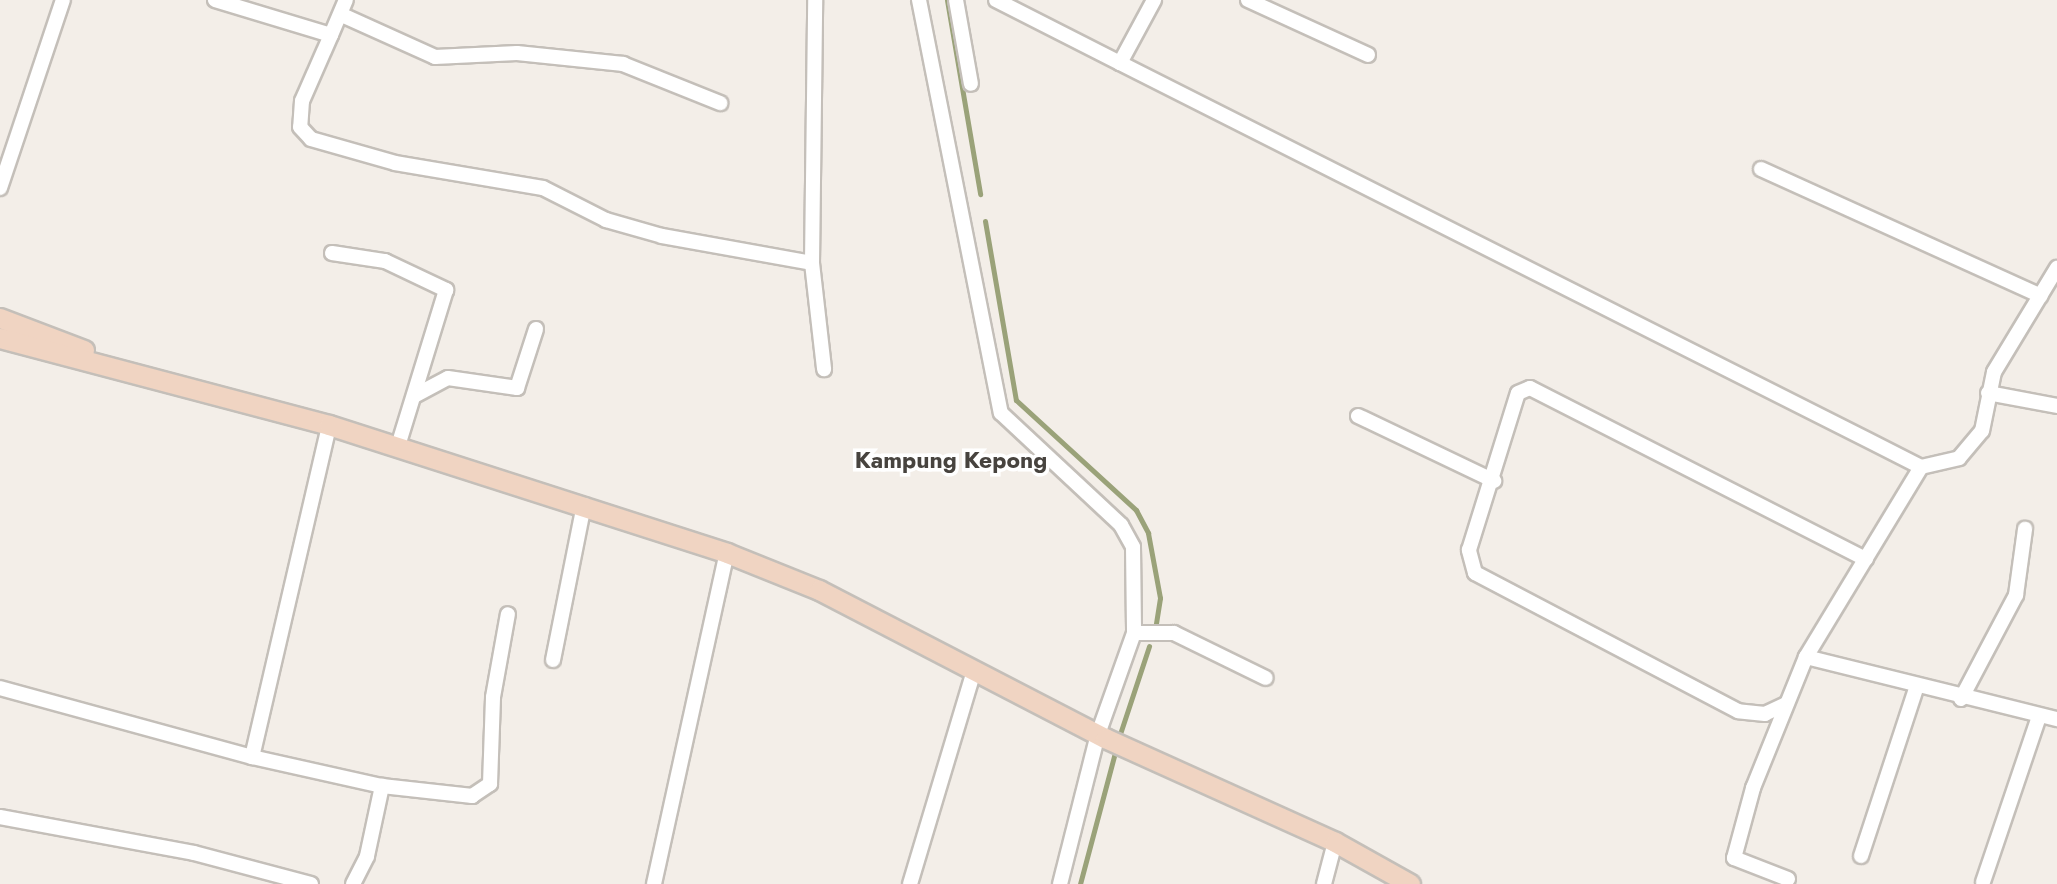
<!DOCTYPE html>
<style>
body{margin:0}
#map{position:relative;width:2057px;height:884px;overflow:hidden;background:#f3eee8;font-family:Jost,sans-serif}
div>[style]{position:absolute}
.stream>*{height:5px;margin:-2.5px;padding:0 2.5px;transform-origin:2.5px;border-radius:2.5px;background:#9aa279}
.roads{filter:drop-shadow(2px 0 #c4bfb9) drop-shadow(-2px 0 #c4bfb9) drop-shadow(0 2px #c4bfb9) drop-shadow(0 -2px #c4bfb9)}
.minor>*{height:14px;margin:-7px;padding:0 7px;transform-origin:7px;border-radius:7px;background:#fff}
.secondary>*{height:19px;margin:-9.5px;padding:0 9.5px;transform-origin:9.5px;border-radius:9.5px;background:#f0d4c2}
span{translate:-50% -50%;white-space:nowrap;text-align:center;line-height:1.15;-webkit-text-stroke:7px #fff;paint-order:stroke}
.neighbourhood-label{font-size:23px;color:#47433e;font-weight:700}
</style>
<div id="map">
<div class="stream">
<i style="left:947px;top:0;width:197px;rotate:80.3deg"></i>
<i style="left:985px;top:221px;width:182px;rotate:80.2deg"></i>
<i style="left:1016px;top:400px;width:163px;rotate:42.5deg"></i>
<i style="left:1136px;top:510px;width:26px;rotate:62deg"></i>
<i style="left:1148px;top:533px;width:66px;rotate:79.5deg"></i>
<i style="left:1160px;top:598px;width:32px;rotate:99deg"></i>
<i style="left:1118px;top:740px;width:99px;rotate:-71.7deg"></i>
<i style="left:1080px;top:884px;width:140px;rotate:-75.1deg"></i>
</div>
<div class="roads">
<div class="minor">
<i style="left:215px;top:0;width:121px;rotate:16.8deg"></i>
<i style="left:331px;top:35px;width:38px;rotate:-67deg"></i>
<i style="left:919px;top:0;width:421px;rotate:78.8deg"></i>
<i style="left:1001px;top:413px;width:164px;rotate:43deg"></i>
<i style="left:1121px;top:525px;width:25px;rotate:61deg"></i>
<i style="left:1133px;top:547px;width:86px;rotate:89.3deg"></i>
<i style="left:1134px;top:633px;width:107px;rotate:109.6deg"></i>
<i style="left:1098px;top:734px;width:155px;rotate:104.2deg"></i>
<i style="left:956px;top:0;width:85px;rotate:79.9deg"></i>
<i style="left:996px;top:0;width:139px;rotate:26.9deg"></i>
<i style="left:1120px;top:63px;width:72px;rotate:-61.6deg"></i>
<i style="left:1248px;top:0;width:132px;rotate:24.6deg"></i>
<i style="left:342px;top:15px;width:102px;rotate:24.3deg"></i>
<i style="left:435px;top:57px;width:82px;rotate:-2.8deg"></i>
<i style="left:517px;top:53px;width:107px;rotate:5.9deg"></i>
<i style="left:623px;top:64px;width:105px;rotate:21.9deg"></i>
<i style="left:331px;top:35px;width:72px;rotate:113.7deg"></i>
<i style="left:302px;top:101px;width:26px;rotate:94deg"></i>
<i style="left:300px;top:127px;width:16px;rotate:47deg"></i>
<i style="left:311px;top:139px;width:87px;rotate:15.9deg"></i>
<i style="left:395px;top:163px;width:150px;rotate:9.6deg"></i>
<i style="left:543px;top:188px;width:71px;rotate:26.9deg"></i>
<i style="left:606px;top:220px;width:58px;rotate:15.9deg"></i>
<i style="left:662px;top:236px;width:152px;rotate:10.2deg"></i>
<i style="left:812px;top:263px;width:263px;rotate:-89.3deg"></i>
<i style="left:1120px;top:63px;width:897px;rotate:26.76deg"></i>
<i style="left:1921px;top:467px;width:39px;rotate:-13deg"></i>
<i style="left:1959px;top:458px;width:35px;rotate:-50deg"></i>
<i style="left:1982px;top:431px;width:60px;rotate:-78.5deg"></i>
<i style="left:1994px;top:372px;width:122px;rotate:-58.8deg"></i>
<i style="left:1761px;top:169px;width:307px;rotate:24.4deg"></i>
<i style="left:0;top:188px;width:198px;rotate:-71.5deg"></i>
<i style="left:332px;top:253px;width:54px;rotate:8.6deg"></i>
<i style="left:385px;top:261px;width:68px;rotate:25.4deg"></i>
<i style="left:446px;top:290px;width:163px;rotate:107.1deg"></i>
<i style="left:812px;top:263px;width:107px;rotate:83.5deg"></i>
<i style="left:1988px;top:393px;width:70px;rotate:10.7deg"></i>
<i style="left:414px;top:396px;width:38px;rotate:-28deg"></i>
<i style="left:448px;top:378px;width:70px;rotate:8.2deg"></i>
<i style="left:517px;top:388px;width:62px;rotate:-72.1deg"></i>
<i style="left:1358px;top:416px;width:151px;rotate:25.5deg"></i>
<i style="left:1134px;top:633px;width:40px"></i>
<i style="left:1174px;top:633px;width:102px;rotate:26.1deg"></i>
<i style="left:1806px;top:657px;width:259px;rotate:13.9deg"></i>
<i style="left:553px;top:660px;width:158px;rotate:-78.7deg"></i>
<i style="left:0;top:688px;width:261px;rotate:15.3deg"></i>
<i style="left:252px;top:757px;width:133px;rotate:12.6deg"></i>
<i style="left:382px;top:786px;width:91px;rotate:6.3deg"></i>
<i style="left:472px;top:796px;width:22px;rotate:-34deg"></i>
<i style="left:490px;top:784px;width:87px;rotate:-88deg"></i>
<i style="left:493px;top:697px;width:84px;rotate:-79.8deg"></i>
<i style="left:1961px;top:699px;width:118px;rotate:-62.1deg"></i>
<i style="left:2016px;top:595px;width:67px;rotate:-82.2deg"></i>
<i style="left:1786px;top:704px;width:23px;rotate:155deg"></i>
<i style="left:1765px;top:714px;width:27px;rotate:-174deg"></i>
<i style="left:1738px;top:711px;width:297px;rotate:-152.3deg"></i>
<i style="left:1475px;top:573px;width:24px;rotate:-105deg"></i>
<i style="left:1469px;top:550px;width:164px;rotate:-72.7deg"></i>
<i style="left:1518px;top:393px;width:13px;rotate:-23deg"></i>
<i style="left:1530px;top:388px;width:377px;rotate:27deg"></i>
<i style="left:252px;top:757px;width:341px;rotate:-76.9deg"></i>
<i style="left:0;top:817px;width:197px;rotate:10.5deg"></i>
<i style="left:194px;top:853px;width:121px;rotate:14.8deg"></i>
<i style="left:1861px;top:856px;width:176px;rotate:-71.8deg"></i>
<i style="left:1788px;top:879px;width:58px;rotate:-158.7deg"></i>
<i style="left:1734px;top:858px;width:73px;rotate:-74.8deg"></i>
<i style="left:1753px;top:788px;width:141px;rotate:-68deg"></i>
<i style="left:1806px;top:657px;width:222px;rotate:-58.8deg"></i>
<i style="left:1983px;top:882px;width:174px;rotate:-71.3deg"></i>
<i style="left:353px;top:884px;width:31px;rotate:-63deg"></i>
<i style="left:367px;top:856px;width:72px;rotate:-77.9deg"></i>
<i style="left:654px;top:884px;width:339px;rotate:-77.6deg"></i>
<i style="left:910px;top:884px;width:223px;rotate:-73.3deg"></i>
<i style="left:1324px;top:884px;width:43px;rotate:-75.3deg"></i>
</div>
<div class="secondary">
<i style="left:0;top:318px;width:90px;rotate:20.9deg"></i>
<i style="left:0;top:338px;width:340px;rotate:14.8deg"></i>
<i style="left:329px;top:425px;width:418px;rotate:17.8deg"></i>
<i style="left:727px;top:553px;width:99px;rotate:21.9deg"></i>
<i style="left:819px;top:590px;width:322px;rotate:27.4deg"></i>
<i style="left:1105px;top:738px;width:252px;rotate:24.3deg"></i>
<i style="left:1335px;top:842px;width:86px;rotate:29.2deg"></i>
</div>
</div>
<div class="neighbourhood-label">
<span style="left:951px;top:460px">Kampung Kepong</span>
</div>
</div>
